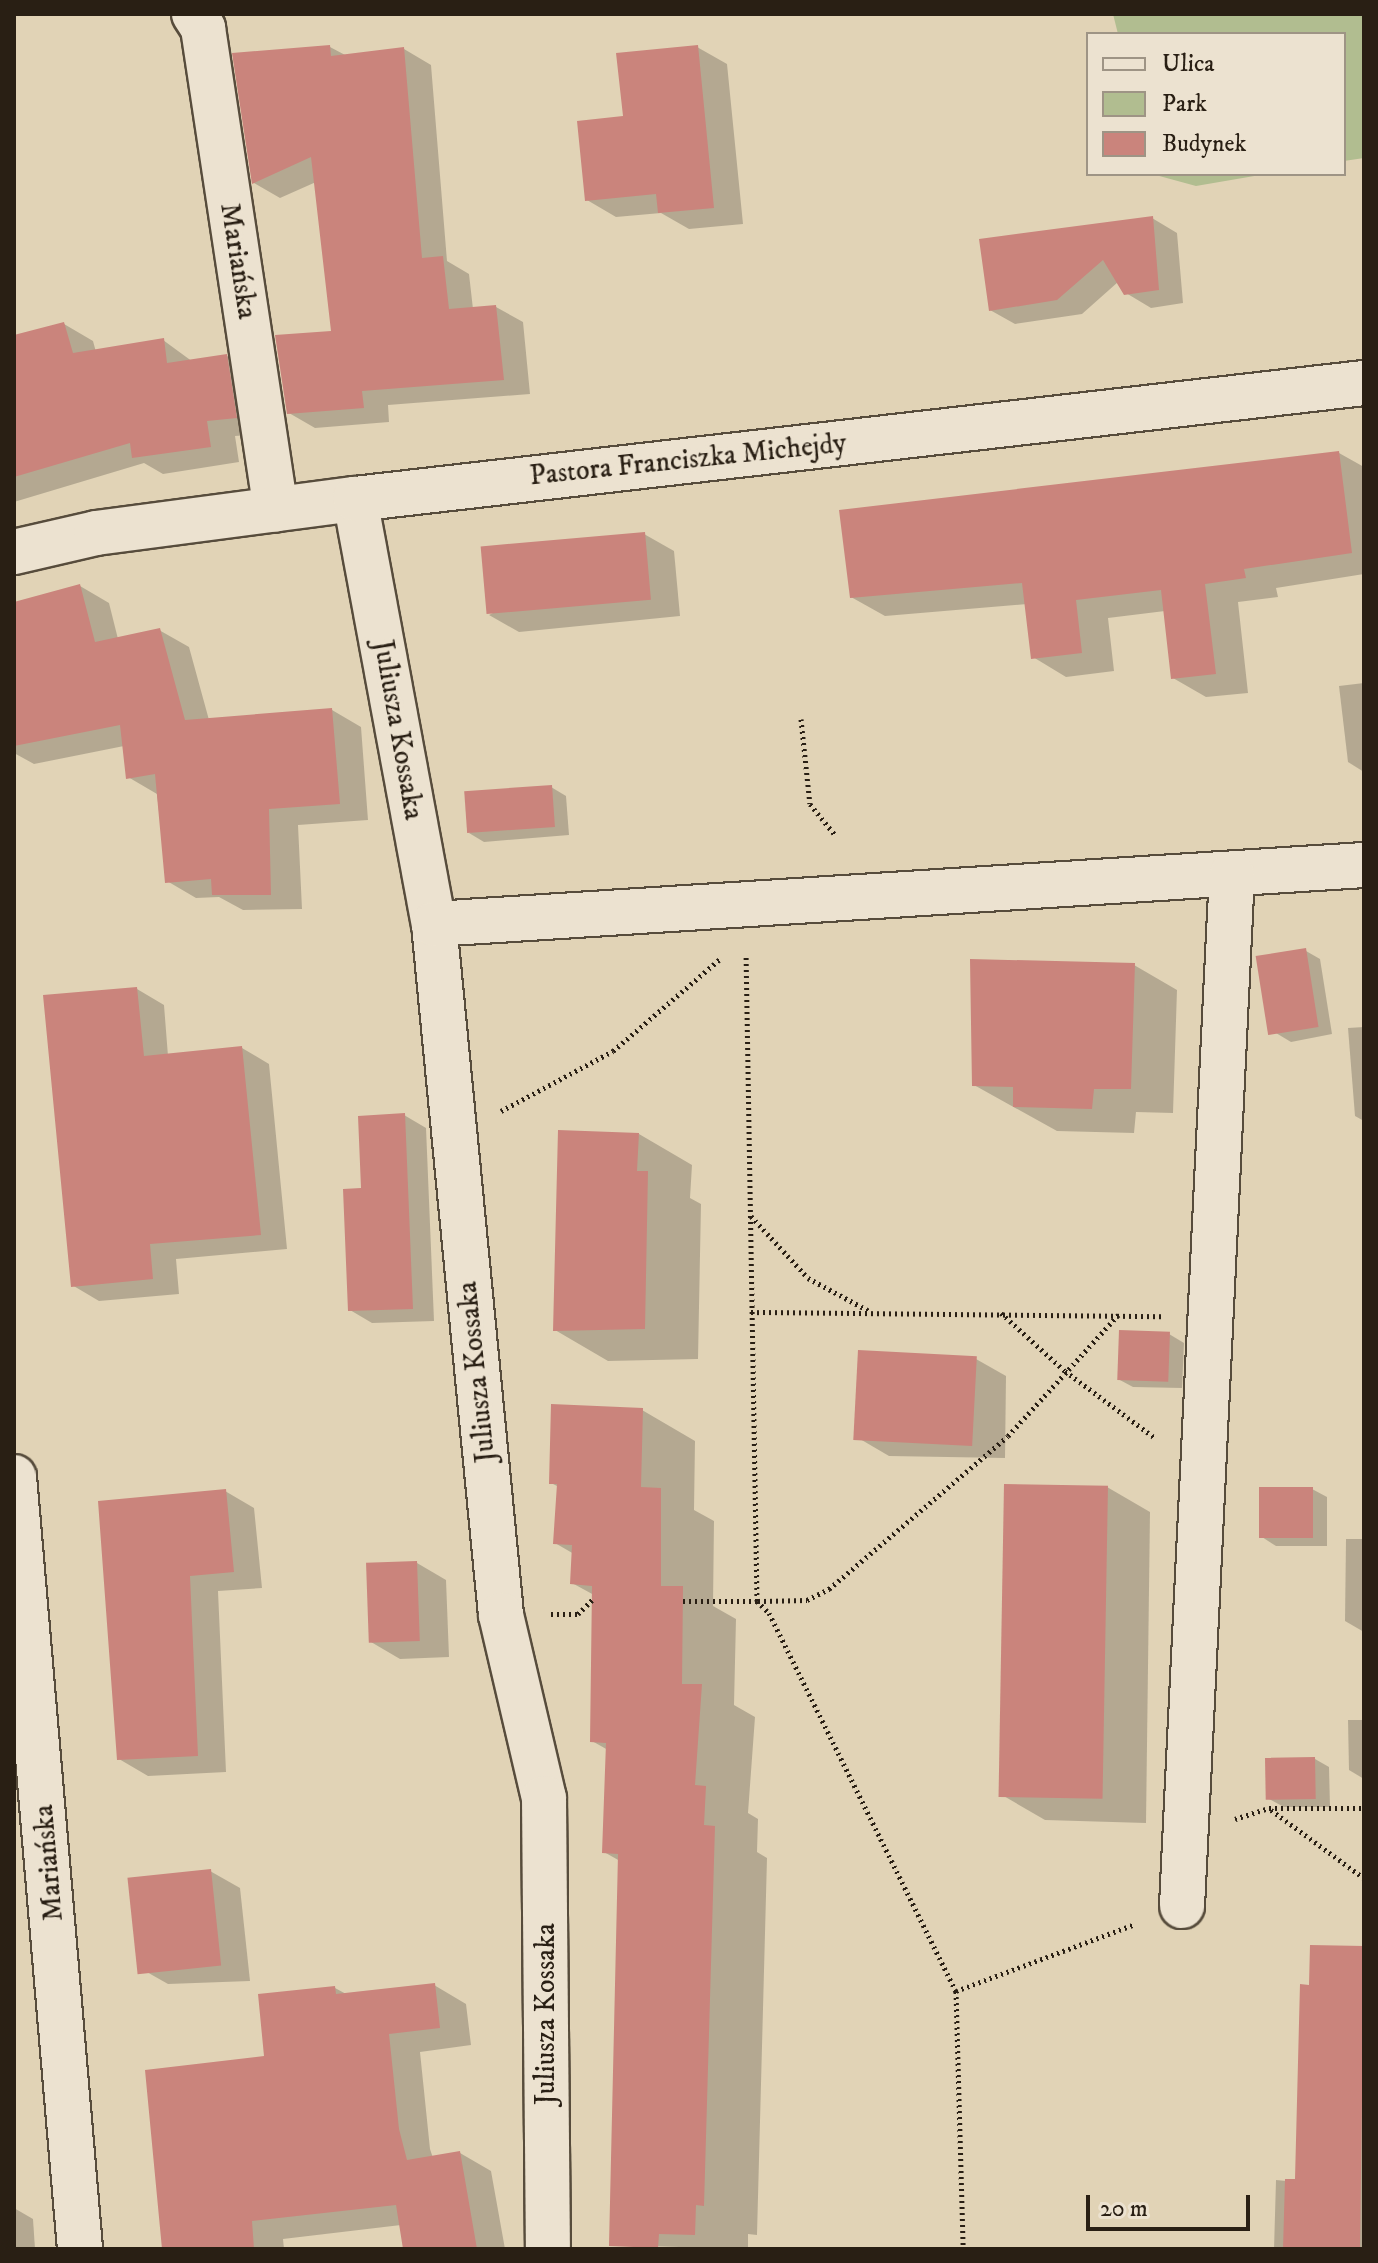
<!DOCTYPE html>
<meta charset="utf-8">
<style>
body{margin:0}
#map{position:relative;width:1378px;height:2263px;overflow:hidden;background:#e1d3b6;font-family:"IM FELL DW Pica",serif}
div>[style]{position:absolute}
.green>*{inset:0;background:#b1bd90}
.shadow>*{inset:0;background:#0003}
.building>*{inset:0;background:#ca847c;transform-origin:0 0}
.path>*{height:5px;margin-top:-2.5px;transform-origin:0;background:repeating-linear-gradient(90deg,#291f14 0 2px,transparent 0 6px)}
.roads{filter:drop-shadow(2px 0 #574c3c) drop-shadow(-2px 0 #574c3c) drop-shadow(0 2px #574c3c) drop-shadow(0 -2px #574c3c)}
.minor>*{height:44px;margin:-22px;padding:0 22px;transform-origin:22px;border-radius:22px;background:#ece2d0}
span{translate:-50% -50%;white-space:nowrap;text-align:center;line-height:1.15;-webkit-text-stroke:7px #ece2d0;paint-order:stroke}
.street-label{font-size:28px;color:#291f14}
.frame{position:absolute;inset:0;border:16px solid #291f14;pointer-events:none}
.legend{position:absolute;left:1086px;top:32px;width:260px;height:144px;box-sizing:border-box;background:#ece2d0;border:2px solid #9e9485;margin:0;padding:10px 14px;list-style:none;font-size:24px;color:#291f14}
.legend li{display:flex;align-items:center;gap:16px;height:40px}
.legend b{width:40px;border:2px solid #9e9485}
.scale{position:absolute;left:1086px;top:2195px;width:164px;height:36px;box-sizing:border-box;border:4px solid #291f14;border-top:0;padding-left:10px;font-size:24px;line-height:28px;white-space:nowrap;color:#291f14;-webkit-text-stroke:6px #ece2d0;paint-order:stroke}
</style>
<div id="map">
<div class="green">
<i style="clip-path:polygon(1113px 14px,1364px 14px,1364px 158px,1344px 161px,1344px 34px,1118px 34px)"></i>
<i style="clip-path:polygon(1152px 174px,1266px 174px,1196px 186px)"></i>
</div>
<div class="shadow">
<i style="clip-path:polygon(330px 47px,347px 56px,404px 49px,431px 65px,447px 261px,469px 274px,473px 309px,496px 307px,523px 322px,530px 394px,388px 405px,389px 422px,315px 428px,289px 413px,333px 333px,316px 182px,280px 198px,254px 183px,234px 54px)"></i>
<i style="clip-path:polygon(697px 47px,727px 64px,743px 224px,689px 229px,661px 213px,616px 217px,587px 200px,625px 118px)"></i>
<i style="clip-path:polygon(1152px 218px,1177px 233px,1183px 303px,1151px 308px,1126px 293px,1118px 282px,1082px 314px,1015px 324px,990px 310px)"></i>
<i style="clip-path:polygon(64px 324px,93px 341px,96px 352px,163px 340px,193px 362px,227px 356px,256px 373px,265px 434px,235px 436px,239px 462px,163px 474px,144px 463px,14px 502px,14px 338px)"></i>
<i style="clip-path:polygon(1339px 453px,1364px 467px,1364px 574px,1276px 588px,1278px 597px,1238px 602px,1248px 693px,1206px 697px,1173px 678px,1165px 611px,1108px 618px,1114px 671px,1066px 677px,1033px 657px,1027px 604px,885px 616px,851px 597px)"></i>
<i style="clip-path:polygon(644px 534px,674px 551px,680px 616px,519px 632px,489px 615px)"></i>
<i style="clip-path:polygon(80px 586px,109px 603px,118px 639px,159px 630px,189px 647px,209px 720px,332px 710px,361px 727px,368px 820px,298px 825px,302px 909px,243px 910px,219px 897px,196px 898px,167px 881px,157px 794px,128px 777px,124px 746px,34px 764px,14px 753px,14px 604px)"></i>
<i style="clip-path:polygon(1364px 683px,1364px 772px,1348px 762px,1339px 686px)"></i>
<i style="clip-path:polygon(551px 787px,566px 796px,569px 835px,484px 842px,469px 833px)"></i>
<i style="clip-path:polygon(1306px 951px,1320px 959px,1332px 1034px,1291px 1042px,1276px 1033px,1258px 958px)"></i>
<i style="clip-path:polygon(1134px 965px,1177px 990px,1173px 1113px,1136px 1112px,1134px 1133px,1057px 1131px,974px 1085px)"></i>
<i style="clip-path:polygon(137px 989px,164px 1005px,168px 1056px,242px 1048px,269px 1064px,287px 1249px,176px 1259px,179px 1294px,99px 1301px,72px 1285px)"></i>
<i style="clip-path:polygon(1364px 1027px,1364px 1121px,1355px 1116px,1348px 1028px)"></i>
<i style="clip-path:polygon(404px 1115px,426px 1128px,434px 1321px,372px 1323px,350px 1310px,364px 1190px)"></i>
<i style="clip-path:polygon(639px 1134px,692px 1165px,690px 1198px,701px 1204px,698px 1359px,608px 1361px,555px 1330px)"></i>
<i style="clip-path:polygon(1169px 1334px,1184px 1343px,1182px 1388px,1133px 1387px,1118px 1379px)"></i>
<i style="clip-path:polygon(976px 1359px,1006px 1376px,1005px 1458px,889px 1456px,860px 1439px)"></i>
<i style="clip-path:polygon(642px 1410px,695px 1441px,694px 1510px,714px 1521px,713px 1606px,736px 1619px,734px 1705px,755px 1717px,748px 1813px,758px 1819px,757px 1852px,767px 1858px,757px 2235px,748px 2234px,748px 2249px,611px 2245px,620px 1861px,604px 1852px,608px 1750px,592px 1741px,594px 1595px,572px 1583px,574px 1554px,555px 1543px,559px 1487px,551px 1483px)"></i>
<i style="clip-path:polygon(1107px 1487px,1150px 1512px,1146px 1823px,1045px 1820px,1002px 1795px)"></i>
<i style="clip-path:polygon(1312px 1489px,1327px 1497px,1327px 1546px,1276px 1546px,1262px 1537px)"></i>
<i style="clip-path:polygon(225px 1491px,254px 1508px,262px 1588px,218px 1591px,226px 1772px,148px 1776px,119px 1759px,100px 1503px)"></i>
<i style="clip-path:polygon(1346px 1539px,1364px 1539px,1364px 1632px,1345px 1621px)"></i>
<i style="clip-path:polygon(417px 1563px,446px 1580px,449px 1657px,400px 1659px,371px 1642px)"></i>
<i style="clip-path:polygon(1348px 1720px,1364px 1720px,1364px 1779px,1349px 1770px)"></i>
<i style="clip-path:polygon(1315px 1759px,1329px 1767px,1330px 1807px,1284px 1807px,1269px 1799px)"></i>
<i style="clip-path:polygon(210px 1871px,240px 1888px,250px 1981px,168px 1984px,138px 1967px)"></i>
<i style="clip-path:polygon(1312px 1947px,1364px 1948px,1364px 2249px,1274px 2249px,1276px 2180px,1297px 2182px)"></i>
<i style="clip-path:polygon(434px 1985px,466px 2004px,471px 2045px,420px 2052px,430px 2149px,433px 2158px,460px 2153px,491px 2171px,505px 2249px,405px 2249px,401px 2225px,283px 2239px,284px 2249px,163px 2249px,267px 2058px,335px 1988px,348px 1995px)"></i>
<i style="clip-path:polygon(14px 2208px,33px 2219px,35px 2249px,14px 2249px)"></i>
</div>
<div class="building">
<i style="clip-path:polygon(330px 45px,331px 56px,404px 47px,422px 258px,443px 256px,449px 309px,496px 305px,504px 380px,362px 391px,364px 408px,287px 414px,275px 335px,331px 331px,311px 157px,252px 184px,232px 53px)"></i>
<i style="clip-path:polygon(698px 45px,714px 208px,658px 213px,656px 194px,585px 201px,577px 121px,623px 116px,616px 53px)"></i>
<i style="clip-path:polygon(1153px 216px,1159px 290px,1124px 295px,1103px 260px,1057px 300px,989px 311px,979px 239px)"></i>
<i style="clip-path:polygon(64px 322px,73px 353px,164px 338px,167px 363px,227px 354px,237px 418px,207px 421px,211px 447px,132px 458px,130px 443px,14px 477px,14px 335px)"></i>
<i style="clip-path:polygon(1339px 451px,1352px 553px,1244px 569px,1246px 578px,1205px 584px,1216px 674px,1171px 679px,1161px 590px,1076px 600px,1082px 653px,1031px 659px,1022px 583px,850px 598px,839px 510px)"></i>
<i style="left:645px;top:532px;width:68px;height:165px;rotate:85deg"></i>
<i style="clip-path:polygon(80px 584px,95px 642px,160px 628px,185px 720px,332px 708px,340px 804px,269px 809px,271px 895px,212px 895px,211px 879px,165px 883px,155px 774px,126px 779px,120px 725px,14px 746px,14px 602px)"></i>
<i style="left:552px;top:785px;width:42px;height:88px;rotate:86deg"></i>
<i style="left:1306px;top:948px;width:80px;height:51px;rotate:81deg"></i>
<i style="clip-path:polygon(970px 959px,1135px 963px,1131px 1089px,1094px 1089px,1092px 1109px,1013px 1107px,1013px 1087px,972px 1086px)"></i>
<i style="clip-path:polygon(137px 987px,144px 1056px,242px 1046px,261px 1235px,150px 1244px,153px 1279px,71px 1287px,43px 995px)"></i>
<i style="clip-path:polygon(405px 1113px,413px 1309px,348px 1311px,343px 1189px,361px 1188px,358px 1116px)"></i>
<i style="clip-path:polygon(558px 1130px,639px 1133px,637px 1171px,648px 1171px,645px 1329px,553px 1331px)"></i>
<i style="left:1119px;top:1330px;width:51px;height:50px;rotate:2deg"></i>
<i style="left:858px;top:1350px;width:119px;height:90px;rotate:3deg"></i>
<i style="clip-path:polygon(551px 1404px,643px 1408px,641px 1487px,661px 1488px,661px 1586px,683px 1586px,682px 1684px,702px 1684px,695px 1785px,706px 1786px,704px 1825px,715px 1826px,704px 2206px,696px 2205px,695px 2235px,659px 2234px,658px 2248px,609px 2246px,618px 1854px,602px 1853px,606px 1743px,590px 1742px,592px 1586px,570px 1584px,572px 1545px,553px 1544px,557px 1484px,549px 1484px)"></i>
<i style="left:1004px;top:1484px;width:104px;height:313px;rotate:1deg"></i>
<i style="left:1259px;top:1487px;width:54px;height:51px"></i>
<i style="clip-path:polygon(226px 1489px,234px 1572px,190px 1576px,198px 1756px,117px 1760px,98px 1501px)"></i>
<i style="left:417px;top:1561px;width:80px;height:51px;rotate:88deg"></i>
<i style="left:1315px;top:1757px;width:42px;height:50px;rotate:89deg"></i>
<i style="left:211px;top:1869px;width:97px;height:84px;rotate:84deg"></i>
<i style="clip-path:polygon(1310px 1945px,1364px 1946px,1360px 2249px,1283px 2249px,1285px 2179px,1295px 2179px,1300px 1984px,1309px 1985px)"></i>
<i style="clip-path:polygon(435px 1983px,440px 2028px,389px 2034px,399px 2129px,407px 2160px,460px 2151px,477px 2249px,403px 2249px,396px 2205px,252px 2221px,254px 2249px,162px 2249px,145px 2070px,264px 2056px,258px 1994px,335px 1986px,336px 1994px)"></i>
</div>
<div class="path">
<i style="left:801px;top:719px;width:85px;rotate:84deg"></i>
<i style="left:810px;top:804px;width:41px;rotate:50.9deg"></i>
<i style="left:501px;top:1111px;width:127px;rotate:-28.2deg"></i>
<i style="left:613px;top:1051px;width:143px;rotate:-40.7deg"></i>
<i style="left:751px;top:1216px;width:84px;rotate:47.4deg"></i>
<i style="left:808px;top:1278px;width:69px;rotate:28.4deg"></i>
<i style="left:751px;top:1312px;width:411px;rotate:0.6deg"></i>
<i style="left:1001px;top:1313px;width:86px;rotate:42.2deg"></i>
<i style="left:1065px;top:1371px;width:111px;rotate:36.6deg"></i>
<i style="left:683px;top:1601px;width:74px"></i>
<i style="left:757px;top:1601px;width:647px;rotate:-90.97deg"></i>
<i style="left:757px;top:1601px;width:17px;rotate:45deg"></i>
<i style="left:769px;top:1613px;width:422px;rotate:63.7deg"></i>
<i style="left:956px;top:1991px;width:258px;rotate:88.4deg"></i>
<i style="left:758px;top:1601px;width:49px;rotate:-1.2deg"></i>
<i style="left:807px;top:1600px;width:25px;rotate:-27deg"></i>
<i style="left:829px;top:1589px;width:235px;rotate:-40.5deg"></i>
<i style="left:1008px;top:1436px;width:164px;rotate:-47.7deg"></i>
<i style="left:551px;top:1614px;width:27px"></i>
<i style="left:578px;top:1614px;width:20px;rotate:-45deg"></i>
<i style="left:1271px;top:1810px;width:115px;rotate:36.2deg"></i>
<i style="left:1235px;top:1819px;width:36px;rotate:-18deg"></i>
<i style="left:1269px;top:1808px;width:95px"></i>
<i style="left:956px;top:1991px;width:191px;rotate:-20.5deg"></i>
</div>
<div class="roads">
<div class="minor">
<i style="left:194px;top:14px;width:17px;rotate:57deg"></i>
<i style="left:203px;top:28px;width:487px;rotate:81.4deg"></i>
<i style="left:355px;top:499px;width:432px;rotate:79.5deg"></i>
<i style="left:434px;top:924px;width:694px;rotate:84.46deg"></i>
<i style="left:501px;top:1615px;width:188px;rotate:76.8deg"></i>
<i style="left:544px;top:1798px;width:451px;rotate:89.5deg"></i>
<i style="left:14px;top:552px;width:84px;rotate:-13deg"></i>
<i style="left:96px;top:533px;width:261px;rotate:-7.5deg"></i>
<i style="left:355px;top:499px;width:1016px;rotate:-6.56deg"></i>
<i style="left:434px;top:924px;width:932px;rotate:-3.63deg"></i>
<i style="left:14px;top:1477px;width:775px;rotate:85.11deg"></i>
<i style="left:1182px;top:1906px;width:1033px;rotate:-87.23deg"></i>
</div>
</div>
<div class="street-label">
<span style="left:238px;top:261px;rotate:81deg">Mariańska</span>
<span style="left:688px;top:460px;rotate:-6deg">Pastora Franciszka Michejdy</span>
<span style="left:398px;top:730px;rotate:80deg">Juliusza Kossaka</span>
<span style="left:477px;top:1372px;rotate:-96deg">Juliusza Kossaka</span>
<span style="left:49px;top:1863px;rotate:-95deg">Mariańska</span>
<span style="left:546px;top:2014px;rotate:-90deg">Juliusza Kossaka</span>
</div>
<div class="frame"></div>
<ul class="legend">
<li><b style="height:10px;background:#ece2d0"></b>Ulica</li>
<li><b style="height:22px;background:#b1bd90"></b>Park</li>
<li><b style="height:22px;background:#ca847c"></b>Budynek</li>
</ul>
<div class="scale">20 m</div>
</div>
